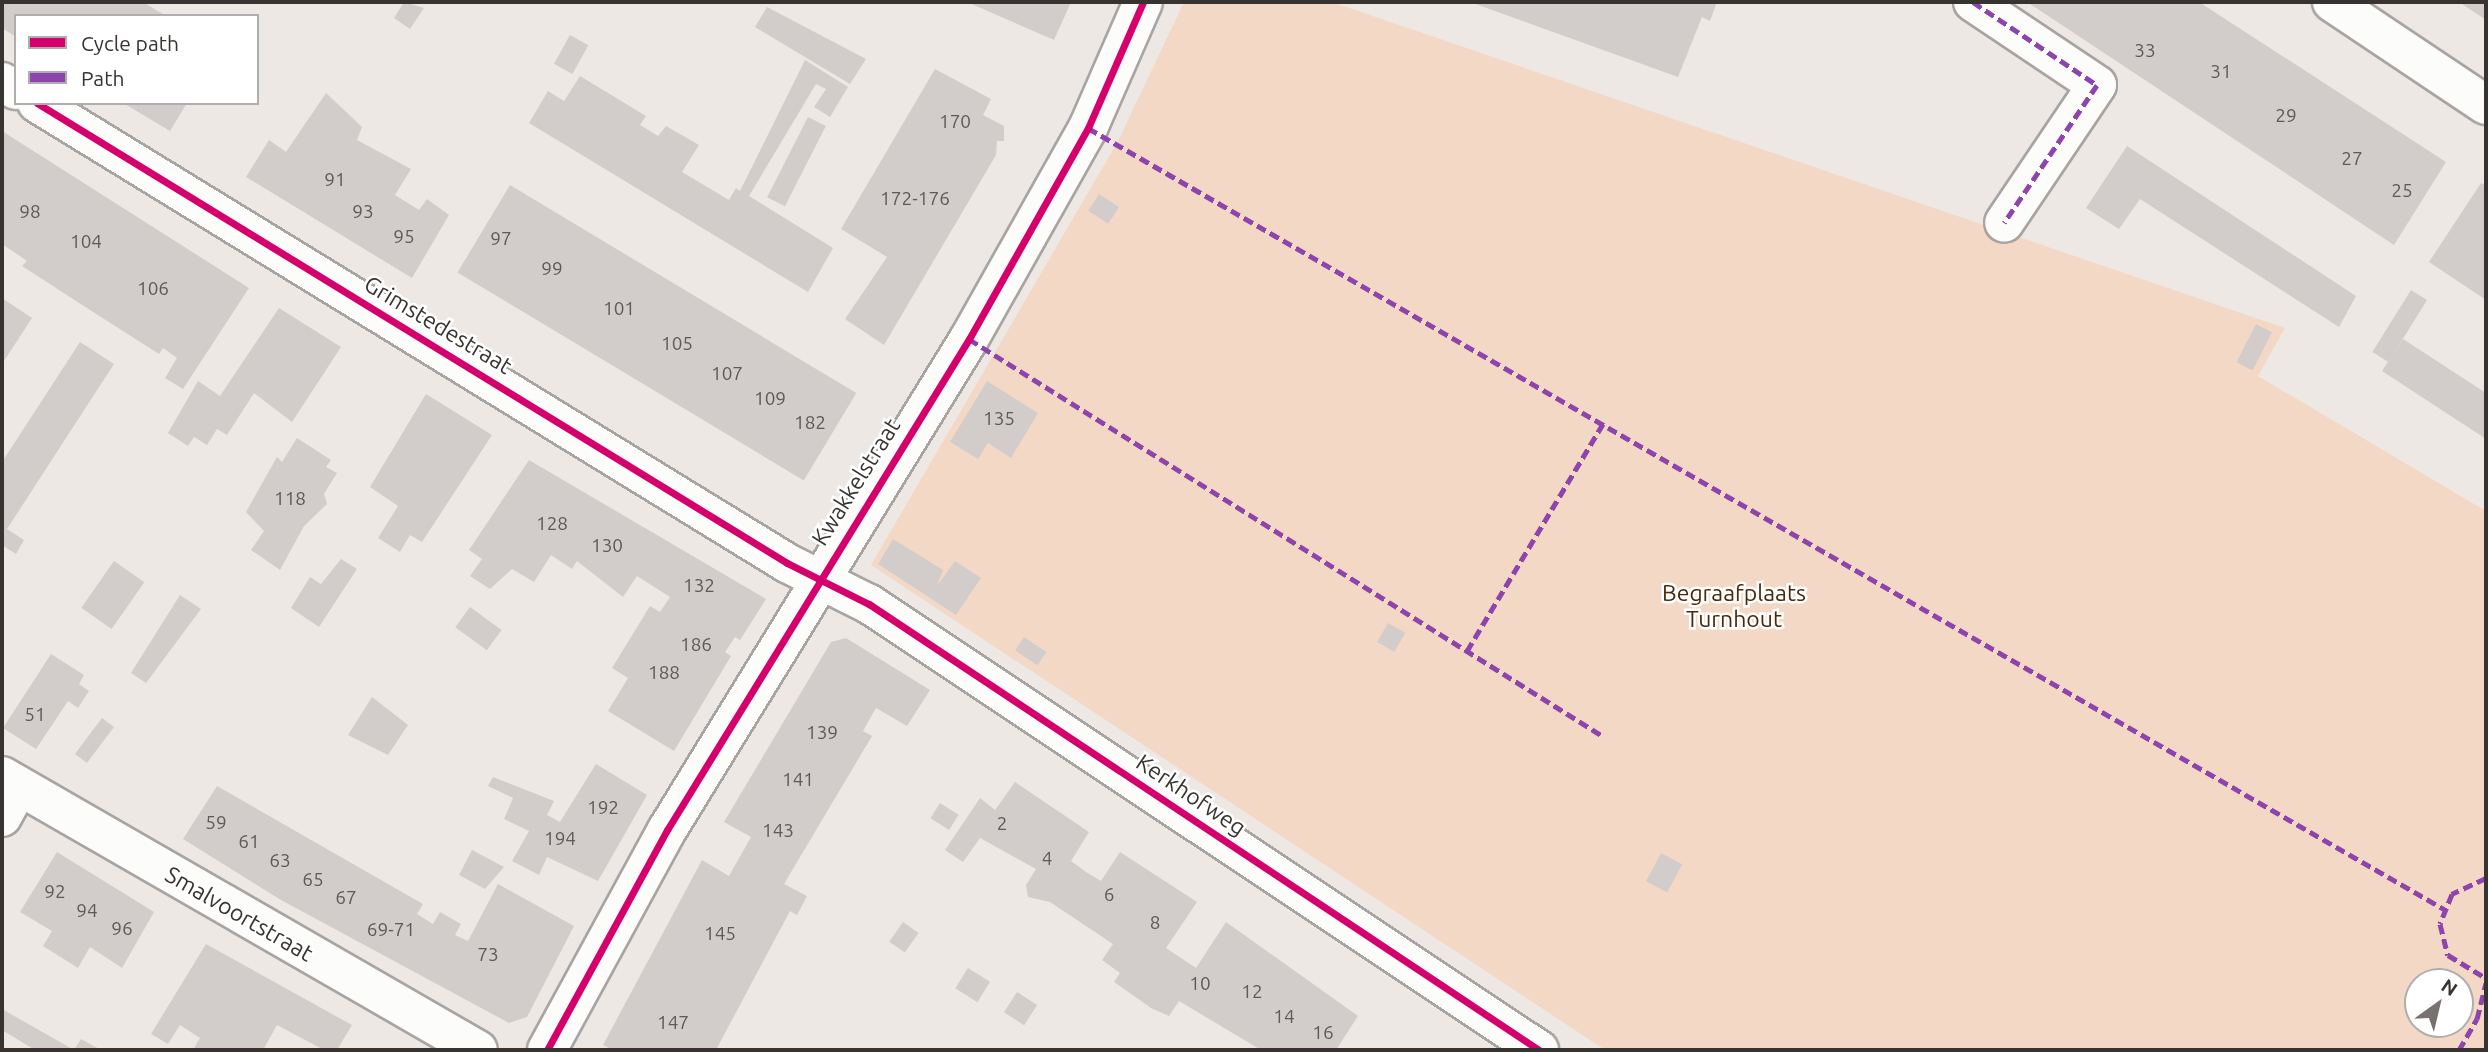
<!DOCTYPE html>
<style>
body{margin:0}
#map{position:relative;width:2488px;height:1052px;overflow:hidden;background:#eee8e4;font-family:Ubuntu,sans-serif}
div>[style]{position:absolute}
.green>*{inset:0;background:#f4d8c6}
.building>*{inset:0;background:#d2cdca;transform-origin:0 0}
.roads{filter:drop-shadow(2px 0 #a9a4a2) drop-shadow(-2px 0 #a9a4a2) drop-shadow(0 2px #a9a4a2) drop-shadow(0 -2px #a9a4a2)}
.minor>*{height:38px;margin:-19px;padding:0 19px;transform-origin:19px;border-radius:19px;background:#fcfcfb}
.quiet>*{height:5px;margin-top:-2.5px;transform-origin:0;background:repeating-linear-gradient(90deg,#8e44ad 0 10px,transparent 0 15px)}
.cycleway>*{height:7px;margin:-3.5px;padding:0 3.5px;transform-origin:3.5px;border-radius:3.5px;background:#d6006c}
span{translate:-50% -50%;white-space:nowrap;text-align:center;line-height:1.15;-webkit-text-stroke:5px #fff;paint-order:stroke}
.number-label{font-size:19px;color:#5e5a57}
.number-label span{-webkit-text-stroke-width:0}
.street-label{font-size:23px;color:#373331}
.park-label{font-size:23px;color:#4c280b}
.frame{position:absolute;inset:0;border:4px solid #373331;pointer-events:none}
.legend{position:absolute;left:14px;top:14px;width:245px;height:91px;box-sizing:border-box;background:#fff;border:2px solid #afadad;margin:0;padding:9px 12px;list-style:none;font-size:21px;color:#373331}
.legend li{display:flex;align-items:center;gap:14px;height:35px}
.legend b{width:35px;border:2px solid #afadad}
.north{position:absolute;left:2404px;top:968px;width:70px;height:70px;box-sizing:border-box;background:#fff;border:2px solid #afadad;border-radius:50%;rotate:34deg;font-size:19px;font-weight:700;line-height:28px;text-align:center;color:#373331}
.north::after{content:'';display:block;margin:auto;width:24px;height:32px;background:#777270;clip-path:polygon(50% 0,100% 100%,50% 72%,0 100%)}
</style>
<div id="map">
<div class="green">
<i style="clip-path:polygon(evenodd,1184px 2px,1332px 2px,2285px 328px,2258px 376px,2486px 511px,2486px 1050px,1605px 1050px,871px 565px,1118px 141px,1184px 2px,2418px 982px,2460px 982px,2460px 1024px,2418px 1024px,2418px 982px)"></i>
</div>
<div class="building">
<i style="clip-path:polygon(2px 2px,143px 2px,166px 16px,16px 16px,16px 37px,2px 28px)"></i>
<i style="clip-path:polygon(404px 2px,424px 8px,410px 29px,394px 18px)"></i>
<i style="clip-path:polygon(967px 2px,1071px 2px,1054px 40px)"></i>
<i style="clip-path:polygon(1470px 2px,1717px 2px,1710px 21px,1702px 17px,1678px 77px)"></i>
<i style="clip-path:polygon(2027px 2px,2199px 2px,2446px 162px,2394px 245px)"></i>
<i style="clip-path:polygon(2459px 2px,2486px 2px,2486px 20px)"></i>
<i style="clip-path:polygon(767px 7px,866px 59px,850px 84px,755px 27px)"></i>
<i style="left:570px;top:35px;width:21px;height:33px;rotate:29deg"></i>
<i style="clip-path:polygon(805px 60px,848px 87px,830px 117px,814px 107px,826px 89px,816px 84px,749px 196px,833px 248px,808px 292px,529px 123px,548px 91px,564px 101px,580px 76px,646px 116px,640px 125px,658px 136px,666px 126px,699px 145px,682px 172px,729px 200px,736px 188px,740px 191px)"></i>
<i style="clip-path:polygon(935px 69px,991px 99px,983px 115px,1004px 126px,1004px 141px,997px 141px,996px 155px,884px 345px,845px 319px,887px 257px,841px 229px)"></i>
<i style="clip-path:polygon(326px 93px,362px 127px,357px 140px,411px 169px,395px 195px,419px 210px,427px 199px,449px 215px,412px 278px,246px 177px,269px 140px,286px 152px)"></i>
<i style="clip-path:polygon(123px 103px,187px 103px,170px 131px)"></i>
<i style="left:808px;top:117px;width:20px;height:90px;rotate:27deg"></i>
<i style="clip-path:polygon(2px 131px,249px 288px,183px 389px,165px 378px,177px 358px,163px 348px,159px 354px,90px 310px,22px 266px,27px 261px,2px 244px)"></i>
<i style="clip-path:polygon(2127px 146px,2356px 296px,2339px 327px,2140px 199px,2119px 229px,2086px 208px)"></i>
<i style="clip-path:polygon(2481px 183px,2486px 186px,2486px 300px,2429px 262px)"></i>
<i style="left:510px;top:185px;width:404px;height:102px;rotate:31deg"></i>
<i style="left:1099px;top:194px;width:24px;height:20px;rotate:33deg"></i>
<i style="left:2411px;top:290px;width:19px;height:73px;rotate:32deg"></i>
<i style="clip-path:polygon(2px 298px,32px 318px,2px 364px)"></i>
<i style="clip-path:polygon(279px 308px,341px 347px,292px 422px,254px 393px,227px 435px,217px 429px,207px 445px,194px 437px,188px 446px,168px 433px,198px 381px,220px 396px)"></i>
<i style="left:2256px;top:324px;width:18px;height:43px;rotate:27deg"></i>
<i style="clip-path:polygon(2403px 339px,2486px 393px,2486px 439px,2382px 371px)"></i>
<i style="clip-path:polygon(80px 342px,114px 364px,7px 529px,24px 540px,16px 554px,2px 545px,2px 462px)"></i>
<i style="clip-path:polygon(987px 381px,1038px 413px,1011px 458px,988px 443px,978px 459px,950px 442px)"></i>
<i style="clip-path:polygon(426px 394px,492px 435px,422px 542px,410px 535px,400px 552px,378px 538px,398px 506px,370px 487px)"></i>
<i style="clip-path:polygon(297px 438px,331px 460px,326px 467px,337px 473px,324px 494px,327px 504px,304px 526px,280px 570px,251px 550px,264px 531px,246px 512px,277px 457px,282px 462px)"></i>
<i style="clip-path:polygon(529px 460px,766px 599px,740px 640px,735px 637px,725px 652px,731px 656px,674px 751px,608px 711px,628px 678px,612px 668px,650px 606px,660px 612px,670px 597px,637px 576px,623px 597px,577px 561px,572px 569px,551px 555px,534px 582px,512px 569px,490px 589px,470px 576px,482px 559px,469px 550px)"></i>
<i style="clip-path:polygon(893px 539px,943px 570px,937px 586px,955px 561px,981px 578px,956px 615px,878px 564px)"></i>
<i style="clip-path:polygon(341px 559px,357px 569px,319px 627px,291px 608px,310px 577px,321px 584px)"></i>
<i style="left:114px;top:561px;width:37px;height:57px;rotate:35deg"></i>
<i style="clip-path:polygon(180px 595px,201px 609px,146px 683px,131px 673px)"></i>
<i style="left:470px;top:607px;width:39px;height:25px;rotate:36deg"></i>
<i style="left:1388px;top:623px;width:20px;height:22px;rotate:30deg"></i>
<i style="left:1024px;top:637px;width:27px;height:16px;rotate:34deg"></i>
<i style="clip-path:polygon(846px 638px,930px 690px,907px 726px,876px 708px,863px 731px,872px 736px,784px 884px,807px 896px,797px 915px,790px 911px,716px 1050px,613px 1050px,603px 1045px,702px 860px,729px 876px,751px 837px,724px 822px,831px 642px)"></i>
<i style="clip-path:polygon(51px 654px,84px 675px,79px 684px,89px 691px,78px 708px,68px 701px,36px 749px,3px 728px)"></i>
<i style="clip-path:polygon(372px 697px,408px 725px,388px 755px,348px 735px)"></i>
<i style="left:102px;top:718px;width:15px;height:45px;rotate:37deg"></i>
<i style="clip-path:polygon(596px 764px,647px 795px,598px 881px,547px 857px,539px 875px,512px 861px,529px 831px,504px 819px,513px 798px,488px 786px,493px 777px,554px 801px,547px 815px,560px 822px)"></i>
<i style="clip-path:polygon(1015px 782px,1089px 832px,1071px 861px,1086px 872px,1101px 881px,1120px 852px,1197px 902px,1166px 948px,1196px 968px,1226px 922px,1358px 1016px,1336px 1050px,1261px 1050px,1179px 1001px,1169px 1016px,1151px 1008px,1114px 982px,1120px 973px,1102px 960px,1113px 944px,1050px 902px,1028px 897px,1026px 885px,1036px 869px,980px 838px,963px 862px,945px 850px,980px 798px,995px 810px)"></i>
<i style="clip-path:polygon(217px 786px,423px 904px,417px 914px,433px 924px,440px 912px,461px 924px,455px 935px,468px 941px,498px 884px,574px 926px,527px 1017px,509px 1023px,281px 900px,183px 839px)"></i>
<i style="left:940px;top:803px;width:22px;height:18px;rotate:32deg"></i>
<i style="clip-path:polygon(472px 850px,504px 867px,485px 889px,459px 875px)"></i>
<i style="clip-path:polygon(57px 852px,154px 912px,122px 968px,90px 947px,78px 968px,43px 946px,52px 931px,20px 912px)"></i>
<i style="left:1661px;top:853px;width:24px;height:32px;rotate:28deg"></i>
<i style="left:903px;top:922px;width:19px;height:24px;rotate:35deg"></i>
<i style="clip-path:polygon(206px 944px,352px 1025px,337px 1050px,324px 1050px,277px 1025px,263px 1050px,193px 1050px,200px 1038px,180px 1025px,168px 1044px,151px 1034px)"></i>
<i style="left:968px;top:968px;width:26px;height:24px;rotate:32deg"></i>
<i style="left:1017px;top:992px;width:24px;height:24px;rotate:33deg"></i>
<i style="clip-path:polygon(2px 1009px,74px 1050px,81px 1039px,101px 1050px,35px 1050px,2px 1030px)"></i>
</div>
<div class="roads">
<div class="minor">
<i style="left:1973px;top:2px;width:149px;rotate:33.8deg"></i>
<i style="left:2097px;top:85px;width:166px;rotate:124deg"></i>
<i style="left:2332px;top:2px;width:185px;rotate:33.8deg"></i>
<i style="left:2px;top:82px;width:16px;rotate:30deg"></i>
<i style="left:37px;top:103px;width:880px;rotate:31.52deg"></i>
<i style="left:787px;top:563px;width:92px;rotate:26.6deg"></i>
<i style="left:869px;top:604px;width:805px;rotate:33.65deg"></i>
<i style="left:2px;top:776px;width:549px;rotate:29.93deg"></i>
<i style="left:2px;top:817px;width:33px;rotate:-61deg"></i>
<i style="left:547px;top:1050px;width:251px;rotate:-61.4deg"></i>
<i style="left:667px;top:830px;width:576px;rotate:-58.41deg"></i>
<i style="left:969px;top:339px;width:242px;rotate:-60.6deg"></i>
<i style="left:1088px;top:128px;width:137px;rotate:-66.4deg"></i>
</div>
</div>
<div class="quiet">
<i style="left:1973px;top:2px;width:149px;rotate:33.8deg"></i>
<i style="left:2097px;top:85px;width:166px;rotate:124deg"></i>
<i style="left:1088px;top:128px;width:1565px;rotate:29.94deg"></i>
<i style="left:969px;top:339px;width:746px;rotate:32.07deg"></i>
<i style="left:1467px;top:651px;width:265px;rotate:-59.1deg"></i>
<i style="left:2486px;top:878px;width:38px;rotate:155deg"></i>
<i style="left:2452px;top:894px;width:32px;rotate:112deg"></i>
<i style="left:2440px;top:924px;width:32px;rotate:76deg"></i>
<i style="left:2448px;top:955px;width:44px;rotate:31.2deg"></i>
<i style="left:2459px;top:1050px;width:36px;rotate:-60deg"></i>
<i style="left:2477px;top:1019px;width:37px;rotate:-76deg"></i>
</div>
<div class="cycleway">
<i style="left:37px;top:103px;width:880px;rotate:31.52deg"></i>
<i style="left:787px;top:563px;width:92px;rotate:26.6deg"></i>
<i style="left:869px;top:604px;width:805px;rotate:33.65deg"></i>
<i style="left:547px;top:1050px;width:251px;rotate:-61.4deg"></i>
<i style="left:667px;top:830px;width:576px;rotate:-58.41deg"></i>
<i style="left:969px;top:339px;width:242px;rotate:-60.6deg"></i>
<i style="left:1088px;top:128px;width:137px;rotate:-66.4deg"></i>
</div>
<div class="number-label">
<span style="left:2145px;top:51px">33</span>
<span style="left:2221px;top:72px">31</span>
<span style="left:2286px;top:116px">29</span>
<span style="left:955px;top:122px">170</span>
<span style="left:2352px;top:159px">27</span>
<span style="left:335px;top:180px">91</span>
<span style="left:2402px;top:191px">25</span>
<span style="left:915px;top:199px">172-176</span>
<span style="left:30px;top:212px">98</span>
<span style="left:363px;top:212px">93</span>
<span style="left:404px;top:237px">95</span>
<span style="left:501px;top:239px">97</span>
<span style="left:86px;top:242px">104</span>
<span style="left:552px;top:269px">99</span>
<span style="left:153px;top:289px">106</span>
<span style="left:619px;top:309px">101</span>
<span style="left:677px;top:344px">105</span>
<span style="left:727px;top:374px">107</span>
<span style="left:770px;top:399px">109</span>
<span style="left:999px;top:419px">135</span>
<span style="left:810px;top:423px">182</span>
<span style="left:290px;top:499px">118</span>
<span style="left:552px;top:524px">128</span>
<span style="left:607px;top:546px">130</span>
<span style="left:699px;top:586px">132</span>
<span style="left:696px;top:645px">186</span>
<span style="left:664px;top:673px">188</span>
<span style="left:35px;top:715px">51</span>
<span style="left:822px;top:733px">139</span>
<span style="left:798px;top:780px">141</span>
<span style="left:603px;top:808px">192</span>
<span style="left:216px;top:823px">59</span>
<span style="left:1002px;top:824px">2</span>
<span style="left:778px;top:831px">143</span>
<span style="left:560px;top:839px">194</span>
<span style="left:249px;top:842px">61</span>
<span style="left:1047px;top:859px">4</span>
<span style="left:280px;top:861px">63</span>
<span style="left:313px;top:880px">65</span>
<span style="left:55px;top:892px">92</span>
<span style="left:1109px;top:895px">6</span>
<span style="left:346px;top:898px">67</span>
<span style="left:87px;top:911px">94</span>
<span style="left:1155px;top:923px">8</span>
<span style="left:122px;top:929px">96</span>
<span style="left:391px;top:930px">69-71</span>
<span style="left:720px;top:934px">145</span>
<span style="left:488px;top:955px">73</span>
<span style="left:1200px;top:984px">10</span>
<span style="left:1252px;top:992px">12</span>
<span style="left:1284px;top:1017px">14</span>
<span style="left:673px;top:1023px">147</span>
<span style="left:1323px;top:1033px">16</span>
</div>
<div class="street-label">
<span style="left:438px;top:325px;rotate:31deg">Grimstedestraat</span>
<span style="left:856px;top:482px;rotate:-58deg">Kwakkelstraat</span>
<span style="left:1191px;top:795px;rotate:34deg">Kerkhofweg</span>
<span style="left:239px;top:914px;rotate:30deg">Smalvoortstraat</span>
</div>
<div class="park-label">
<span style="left:1734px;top:606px">Begraafplaats<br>Turnhout</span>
</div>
<div class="frame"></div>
<ul class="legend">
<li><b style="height:9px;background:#d6006c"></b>Cycle path</li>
<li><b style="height:9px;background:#8e44ad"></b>Path</li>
</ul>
<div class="north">N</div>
</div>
